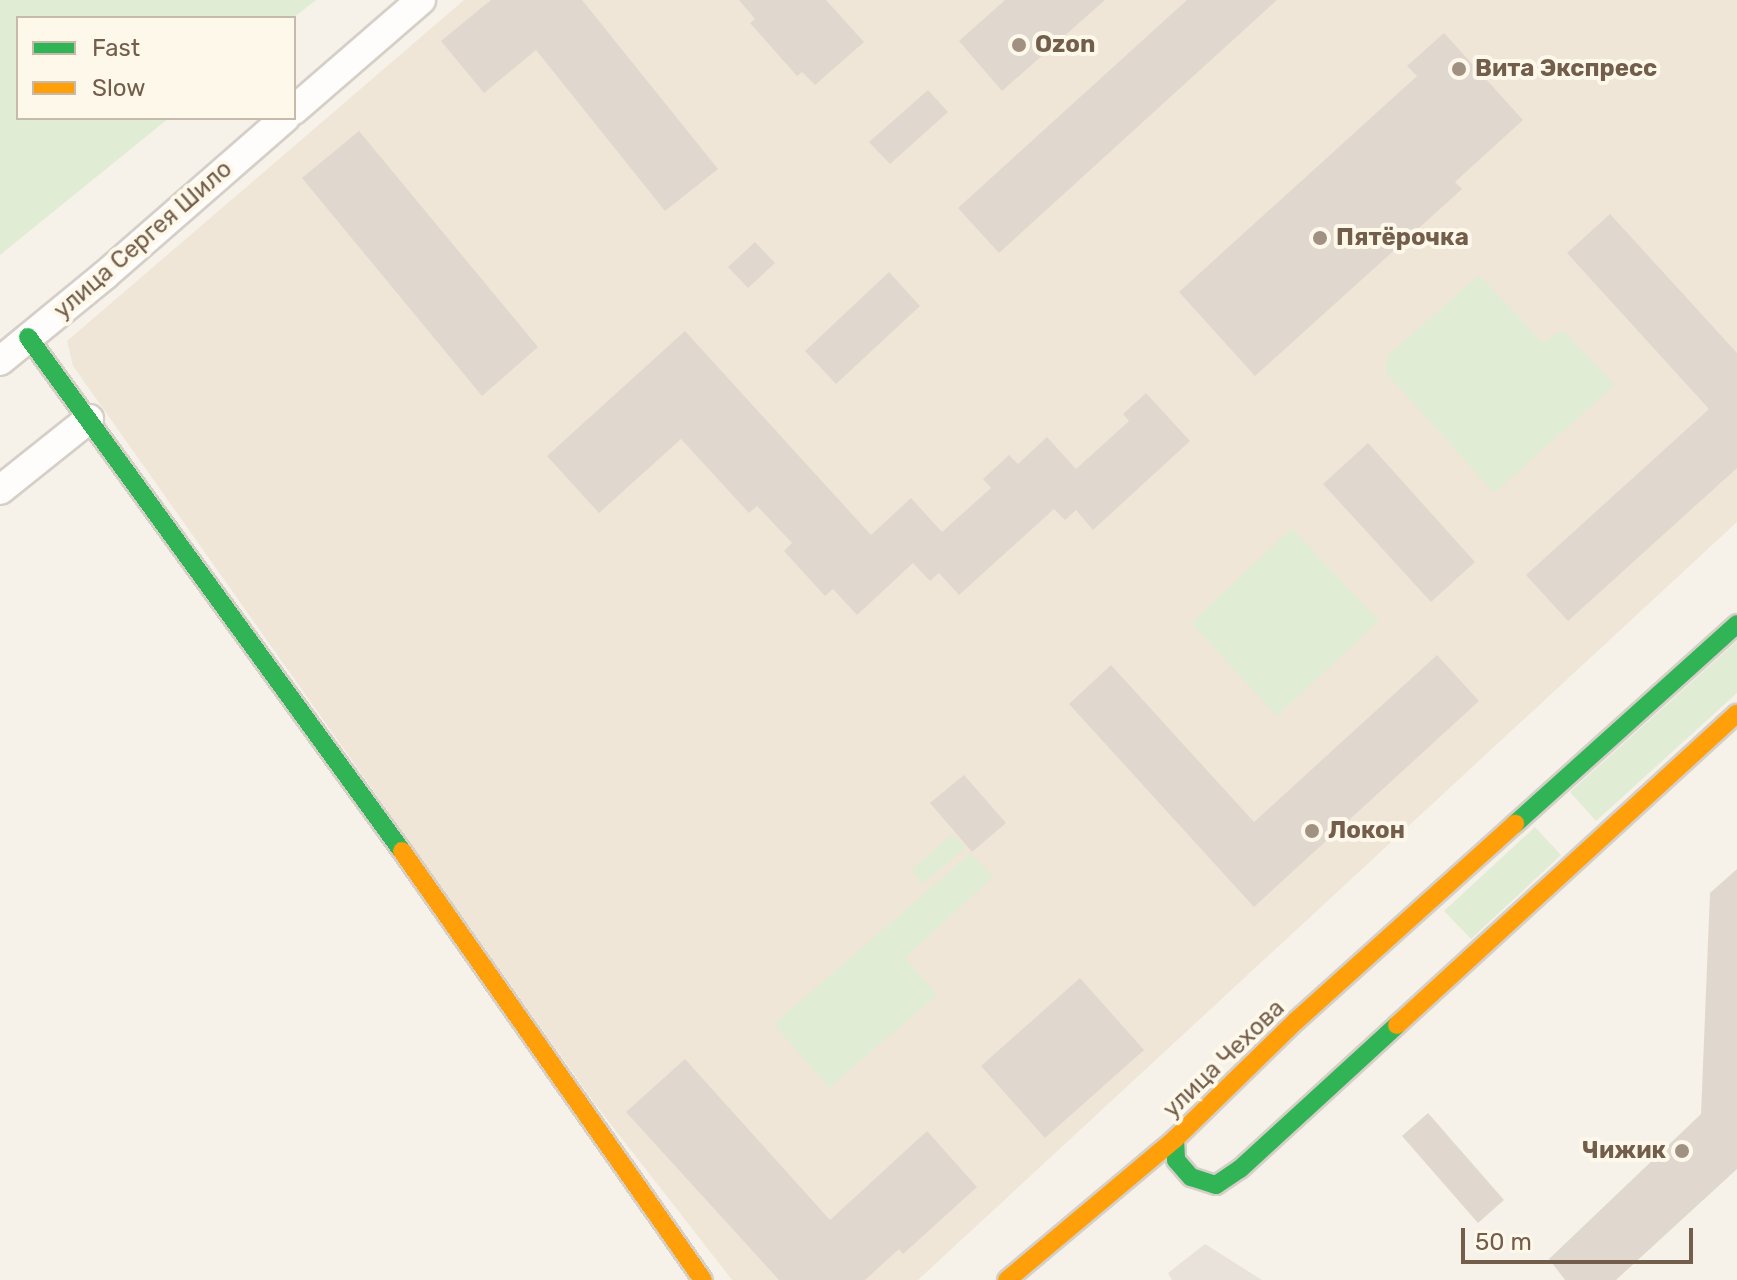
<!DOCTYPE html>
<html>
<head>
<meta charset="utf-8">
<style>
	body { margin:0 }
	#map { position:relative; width:1737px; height:1280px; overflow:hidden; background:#f6f2e9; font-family:Rubik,sans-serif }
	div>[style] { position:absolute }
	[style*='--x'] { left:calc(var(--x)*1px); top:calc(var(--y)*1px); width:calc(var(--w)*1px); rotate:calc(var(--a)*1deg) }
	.residential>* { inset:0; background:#efe6d7 }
	.industrial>* { inset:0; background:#e8e2da }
	.green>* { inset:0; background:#e0ecd4 }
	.building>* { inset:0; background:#e0d8cf }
	.roads { filter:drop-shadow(2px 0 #d5cfc8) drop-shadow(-2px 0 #d5cfc8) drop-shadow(0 2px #d5cfc8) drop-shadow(0 -2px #d5cfc8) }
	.street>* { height:28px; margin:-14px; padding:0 14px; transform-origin:14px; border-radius:14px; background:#fefdfc }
	.fast>* { height:18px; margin:-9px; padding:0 9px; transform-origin:9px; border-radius:9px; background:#30b455 }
	.slow>* { height:18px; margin:-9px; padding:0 9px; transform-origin:9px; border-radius:9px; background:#ff9f0a }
	.dots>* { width:22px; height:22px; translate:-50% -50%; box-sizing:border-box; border:4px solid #fef8ea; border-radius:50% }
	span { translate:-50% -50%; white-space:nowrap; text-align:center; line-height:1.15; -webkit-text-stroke:8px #fef8ea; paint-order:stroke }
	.poi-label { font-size:24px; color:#735d4b; font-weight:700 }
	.left { translate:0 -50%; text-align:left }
	.right { translate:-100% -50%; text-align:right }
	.street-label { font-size:24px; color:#735d4b }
	.legend { position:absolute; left:16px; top:16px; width:280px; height:104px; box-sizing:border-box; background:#fef8ea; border:2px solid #c6baaa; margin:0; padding:10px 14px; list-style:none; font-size:24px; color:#735d4b }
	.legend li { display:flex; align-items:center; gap:16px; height:40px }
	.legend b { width:40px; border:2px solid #c6baaa }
	.scale { position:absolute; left:1461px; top:1228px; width:232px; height:36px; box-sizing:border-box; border:4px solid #735d4b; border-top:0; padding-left:10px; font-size:24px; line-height:28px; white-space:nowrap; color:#735d4b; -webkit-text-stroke:6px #fef8ea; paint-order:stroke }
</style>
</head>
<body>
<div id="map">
	<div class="residential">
		<i style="clip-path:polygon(464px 0,1737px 0,1737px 522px,918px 1280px,732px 1280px,595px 1104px,73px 366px,67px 341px)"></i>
	</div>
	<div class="industrial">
		<i style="clip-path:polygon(1205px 1244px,1262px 1280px,1172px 1280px,1168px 1273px)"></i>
	</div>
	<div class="green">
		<i style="clip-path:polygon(0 0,316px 0,293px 18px,18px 18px,18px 118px,169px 118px,0 255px)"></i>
		<i style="clip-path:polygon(1479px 275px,1544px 343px,1556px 333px,1565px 332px,1615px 385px,1494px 493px,1386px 373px,1387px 356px)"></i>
		<i style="clip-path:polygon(1292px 528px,1379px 621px,1277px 716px,1191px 623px)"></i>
		<i style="clip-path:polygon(1737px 641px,1737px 693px,1596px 821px,1570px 792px)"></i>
		<i style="clip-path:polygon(1535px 827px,1561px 855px,1471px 939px,1444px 911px)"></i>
		<i style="clip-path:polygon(953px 834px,965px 848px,923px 884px,911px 870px)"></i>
		<i style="clip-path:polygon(971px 853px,993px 877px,905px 958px,937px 995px,829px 1088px,774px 1024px)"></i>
	</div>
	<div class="building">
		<i style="clip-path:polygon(491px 0,582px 0,718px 169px,665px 211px,536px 50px,484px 93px,441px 41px)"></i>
		<i style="clip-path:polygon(739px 0,826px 0,864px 42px,815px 85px,802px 72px,797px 76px,750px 23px,755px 19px)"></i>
		<i style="clip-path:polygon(1005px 0,1105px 0,1002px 91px,959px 41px)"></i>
		<i style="clip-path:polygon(1187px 0,1277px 0,999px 253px,958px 208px)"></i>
		<i style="clip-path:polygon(1444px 33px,1523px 120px,1455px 182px,1462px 189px,1255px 376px,1179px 292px,1417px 76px,1407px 66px)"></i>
		<i style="clip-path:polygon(928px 90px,948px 112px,890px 164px,869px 142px)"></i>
		<i style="clip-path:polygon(359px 131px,538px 347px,482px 396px,302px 178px)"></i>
		<i style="clip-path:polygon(1610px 214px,1737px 353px,1737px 468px,1568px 621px,1526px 575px,1709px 409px,1567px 253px)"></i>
		<i style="clip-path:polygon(755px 242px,775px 263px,748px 288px,728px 267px)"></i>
		<i style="clip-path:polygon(889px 272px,920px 306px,836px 384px,805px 351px)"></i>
		<i style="clip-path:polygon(685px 331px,871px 535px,911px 498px,942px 532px,991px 488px,983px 479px,1009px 455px,1018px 464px,1047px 437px,1076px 469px,1129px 421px,1123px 414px,1146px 393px,1190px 441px,1093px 530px,1076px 510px,1065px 520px,1054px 509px,959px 595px,939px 573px,930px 581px,913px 563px,857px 615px,833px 589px,825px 596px,784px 551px,792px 543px,757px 506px,749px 513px,681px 439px,599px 513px,547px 456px)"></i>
		<i style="clip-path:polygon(1368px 443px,1475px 562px,1431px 602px,1323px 484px)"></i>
		<i style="clip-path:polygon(1437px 655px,1479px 701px,1254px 907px,1069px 704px,1111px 665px,1254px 822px)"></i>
		<i style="clip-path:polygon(964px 775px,1006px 823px,972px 852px,930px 803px)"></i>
		<i style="clip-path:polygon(1737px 869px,1737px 1169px,1616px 1280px,1565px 1280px,1549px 1259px,1701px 1114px,1710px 893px)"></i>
		<i style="clip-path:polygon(1080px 978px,1144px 1050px,1045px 1138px,981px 1066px)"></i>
		<i style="clip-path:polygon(685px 1059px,830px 1220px,927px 1131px,977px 1187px,903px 1254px,899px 1249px,865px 1280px,779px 1280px,626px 1112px)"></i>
		<i style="clip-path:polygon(1428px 1113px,1504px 1200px,1478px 1223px,1402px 1136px)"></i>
	</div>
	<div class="roads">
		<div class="street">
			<i style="--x:294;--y:110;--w:168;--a:-40.9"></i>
			<i style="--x:0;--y:361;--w:136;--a:-39.3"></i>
			<i style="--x:105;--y:275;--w:239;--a:-41.1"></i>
			<i style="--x:0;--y:490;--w:114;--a:-38.6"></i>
		</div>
		<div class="fast">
			<i style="--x:28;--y:337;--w:636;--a:53.96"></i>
			<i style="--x:1515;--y:824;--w:299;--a:-42"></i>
			<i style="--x:1175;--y:1139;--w:21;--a:87"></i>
			<i style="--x:1176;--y:1160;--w:23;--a:49"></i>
			<i style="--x:1191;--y:1177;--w:26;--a:18"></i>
			<i style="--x:1216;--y:1185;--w:29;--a:-34"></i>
			<i style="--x:1240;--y:1169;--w:213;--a:-42.5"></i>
		</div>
		<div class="slow">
			<i style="--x:402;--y:851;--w:524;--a:54.95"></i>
			<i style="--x:1397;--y:1025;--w:461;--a:-42.5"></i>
			<i style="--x:1007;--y:1280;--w:219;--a:-40"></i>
			<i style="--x:1175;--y:1139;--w:169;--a:-44.3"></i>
			<i style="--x:1296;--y:1021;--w:295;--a:-42"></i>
		</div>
	</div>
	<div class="dots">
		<i style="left:1019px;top:45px;background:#a19182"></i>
		<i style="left:1459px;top:69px;background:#a19182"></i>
		<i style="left:1320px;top:238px;background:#a19182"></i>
		<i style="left:1312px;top:831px;background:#a19182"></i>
		<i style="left:1682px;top:1151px;background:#a19182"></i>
	</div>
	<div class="poi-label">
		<span class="left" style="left:1035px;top:45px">Ozon</span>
		<span class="left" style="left:1475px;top:69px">Вита Экспресс</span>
		<span class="left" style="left:1336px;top:238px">Пятёрочка</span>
		<span class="left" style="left:1328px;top:831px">Локон</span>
		<span class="right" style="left:1666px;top:1151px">Чижик</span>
	</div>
	<div class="street-label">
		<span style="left:143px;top:240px;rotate:-41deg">улица Сергея Шило</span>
		<span style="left:1224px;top:1059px;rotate:-44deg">улица Чехова</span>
	</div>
	<ul class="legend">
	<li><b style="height:10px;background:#30b455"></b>Fast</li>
	<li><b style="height:10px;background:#ff9f0a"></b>Slow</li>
	</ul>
	<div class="scale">50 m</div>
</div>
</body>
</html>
